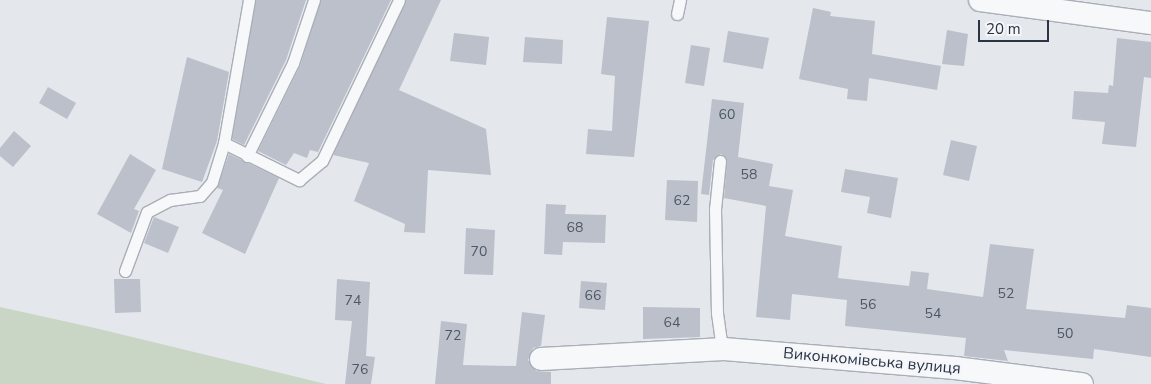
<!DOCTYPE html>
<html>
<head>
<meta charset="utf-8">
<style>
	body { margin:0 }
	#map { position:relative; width:1151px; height:384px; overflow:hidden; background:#e4e7ec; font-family:"Nunito Sans",sans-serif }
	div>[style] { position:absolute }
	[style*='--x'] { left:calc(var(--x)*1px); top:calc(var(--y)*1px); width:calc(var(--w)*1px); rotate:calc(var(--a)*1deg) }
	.green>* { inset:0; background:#c9d6c5 }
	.building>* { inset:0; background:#bbc0ca }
	.roads { filter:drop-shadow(1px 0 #a9aeb7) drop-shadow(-1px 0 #a9aeb7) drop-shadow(0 1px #a9aeb7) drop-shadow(0 -1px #a9aeb7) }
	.lane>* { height:11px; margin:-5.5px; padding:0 5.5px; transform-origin:5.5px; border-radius:5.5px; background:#f7f8fa }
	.street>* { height:22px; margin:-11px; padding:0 11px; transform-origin:11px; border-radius:11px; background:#f7f8fa }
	span { translate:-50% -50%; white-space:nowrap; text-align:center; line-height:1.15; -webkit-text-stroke:4px #f4f6f9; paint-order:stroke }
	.number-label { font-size:14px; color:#4f5766 }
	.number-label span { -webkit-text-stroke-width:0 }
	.street-label { font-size:16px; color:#2b3445 }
	.scale { position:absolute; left:978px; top:20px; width:71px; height:22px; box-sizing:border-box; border:2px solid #2b3445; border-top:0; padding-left:6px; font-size:15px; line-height:18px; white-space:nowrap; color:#2b3445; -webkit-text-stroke:4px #f4f6f9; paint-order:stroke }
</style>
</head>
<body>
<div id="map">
	<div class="green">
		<i style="clip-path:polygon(0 307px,95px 328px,326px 384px,0 384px)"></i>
	</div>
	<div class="building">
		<i style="clip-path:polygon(256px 0,306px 0,286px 60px,244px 145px,232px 139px)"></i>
		<i style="clip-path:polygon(321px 0,391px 0,318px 152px,310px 150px,307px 158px,294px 153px,286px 165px,258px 151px,300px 66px)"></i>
		<i style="clip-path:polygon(406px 0,441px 0,399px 90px,486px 129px,491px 175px,428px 170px,425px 233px,404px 232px,405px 224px,354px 201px,369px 163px,333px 155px)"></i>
		<i style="clip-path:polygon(813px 8px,831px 12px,830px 16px,875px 21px,872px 54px,941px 66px,937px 90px,869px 78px,867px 101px,847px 99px,848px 89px,799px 79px)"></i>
		<i style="clip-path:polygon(607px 17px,649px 21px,634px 157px,586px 154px,588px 129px,612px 131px,615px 76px,601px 74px)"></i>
		<i style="clip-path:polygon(947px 30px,968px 34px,964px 66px,942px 64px)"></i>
		<i style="clip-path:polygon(728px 31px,769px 38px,763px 69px,723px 62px)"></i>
		<i style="clip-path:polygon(454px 33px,489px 37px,486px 65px,450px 61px)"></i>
		<i style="clip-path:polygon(525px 37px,563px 40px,562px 64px,523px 62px)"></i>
		<i style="clip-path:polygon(1117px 38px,1151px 42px,1151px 78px,1144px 77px,1136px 147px,1102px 144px,1105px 122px,1072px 119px,1074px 91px,1108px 93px,1109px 85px,1113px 86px)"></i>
		<i style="clip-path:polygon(691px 45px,710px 48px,704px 86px,685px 83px)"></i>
		<i style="clip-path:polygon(187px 57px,229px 72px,217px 141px,202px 182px,162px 169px)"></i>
		<i style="clip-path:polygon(48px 87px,76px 103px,67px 119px,39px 103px)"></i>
		<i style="clip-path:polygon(712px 99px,744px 103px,738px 157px,773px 164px,769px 186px,793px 190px,785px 236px,842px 246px,838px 278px,909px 286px,911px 271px,929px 273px,927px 289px,983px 297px,990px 244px,1034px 249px,1026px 309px,1125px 318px,1127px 305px,1151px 308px,1151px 357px,1094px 349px,1093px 359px,1004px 350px,1008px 361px,964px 356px,966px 338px,845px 326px,847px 300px,792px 294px,790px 320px,756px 317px,766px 206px,724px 198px,727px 161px,721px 154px,713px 160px,709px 195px,701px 194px)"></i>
		<i style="clip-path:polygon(14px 131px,31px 146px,13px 167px,0 156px,0 148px)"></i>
		<i style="clip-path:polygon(951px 140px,977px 146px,969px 181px,943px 175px)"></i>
		<i style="clip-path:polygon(130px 154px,156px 170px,134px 209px,139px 211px,131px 233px,97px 214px)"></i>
		<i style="clip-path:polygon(229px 154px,279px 178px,245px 254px,202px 233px,223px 190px,217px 188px)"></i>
		<i style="clip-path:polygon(845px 169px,898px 178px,891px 218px,867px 213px,870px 197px,841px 192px)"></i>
		<i style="clip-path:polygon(667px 180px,698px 181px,697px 222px,665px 220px)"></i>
		<i style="clip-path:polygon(546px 204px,566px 205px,565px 214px,606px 215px,605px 243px,563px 242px,562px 255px,544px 254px)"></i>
		<i style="clip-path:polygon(154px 217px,179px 227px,168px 253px,144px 243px)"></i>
		<i style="clip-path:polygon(466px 228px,495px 230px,493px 275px,464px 274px)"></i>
		<i style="clip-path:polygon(114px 279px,140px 279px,141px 312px,115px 313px)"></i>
		<i style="clip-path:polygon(337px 279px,370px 282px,366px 356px,375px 357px,371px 384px,345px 384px,352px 321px,335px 320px)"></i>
		<i style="clip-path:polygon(581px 281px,607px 283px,605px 310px,579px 308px)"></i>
		<i style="clip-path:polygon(643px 307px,700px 308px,700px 337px,643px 339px)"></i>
		<i style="clip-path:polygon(522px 312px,545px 315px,541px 346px,533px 348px,528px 360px,536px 371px,551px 372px,551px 384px,435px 384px,441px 321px,467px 324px,463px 365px,516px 366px)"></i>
	</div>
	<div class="roads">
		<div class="lane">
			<i style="--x:249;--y:0;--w:145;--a:99.9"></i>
			<i style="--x:224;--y:143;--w:84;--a:26.3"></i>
			<i style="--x:299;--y:180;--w:30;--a:-40"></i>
			<i style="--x:322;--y:161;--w:178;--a:-64.4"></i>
			<i style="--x:677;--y:14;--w:14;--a:-78"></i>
			<i style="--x:247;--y:156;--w:104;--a:-63.7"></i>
			<i style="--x:293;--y:63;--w:66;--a:-71.6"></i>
			<i style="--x:720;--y:161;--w:48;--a:95.9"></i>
			<i style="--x:715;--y:209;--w:104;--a:88.9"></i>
			<i style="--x:717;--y:313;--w:36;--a:82"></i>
			<i style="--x:125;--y:271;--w:63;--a:-69.6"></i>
			<i style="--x:147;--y:212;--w:26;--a:-28"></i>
			<i style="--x:170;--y:200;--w:30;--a:-8"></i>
			<i style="--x:200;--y:196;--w:18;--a:-49"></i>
			<i style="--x:212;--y:182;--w:41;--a:-72.9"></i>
		</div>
		<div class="street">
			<i style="--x:980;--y:0;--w:173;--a:7.7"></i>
			<i style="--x:541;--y:359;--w:183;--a:-3.1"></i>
			<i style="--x:724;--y:349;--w:232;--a:4.7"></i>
			<i style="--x:955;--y:368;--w:128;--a:7.2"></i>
		</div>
	</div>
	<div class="number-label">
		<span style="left:727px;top:115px">60</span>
		<span style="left:749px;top:175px">58</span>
		<span style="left:682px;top:201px">62</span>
		<span style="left:575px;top:228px">68</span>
		<span style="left:479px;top:252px">70</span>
		<span style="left:1006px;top:294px">52</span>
		<span style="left:593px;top:296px">66</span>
		<span style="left:353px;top:301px">74</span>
		<span style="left:868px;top:305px">56</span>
		<span style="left:933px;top:314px">54</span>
		<span style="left:672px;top:323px">64</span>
		<span style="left:1065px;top:334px">50</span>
		<span style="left:453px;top:336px">72</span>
		<span style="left:360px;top:370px">76</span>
	</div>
	<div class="street-label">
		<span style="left:872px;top:361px;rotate:5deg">Виконкомівська вулиця</span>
	</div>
	<div class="scale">20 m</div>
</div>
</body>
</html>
